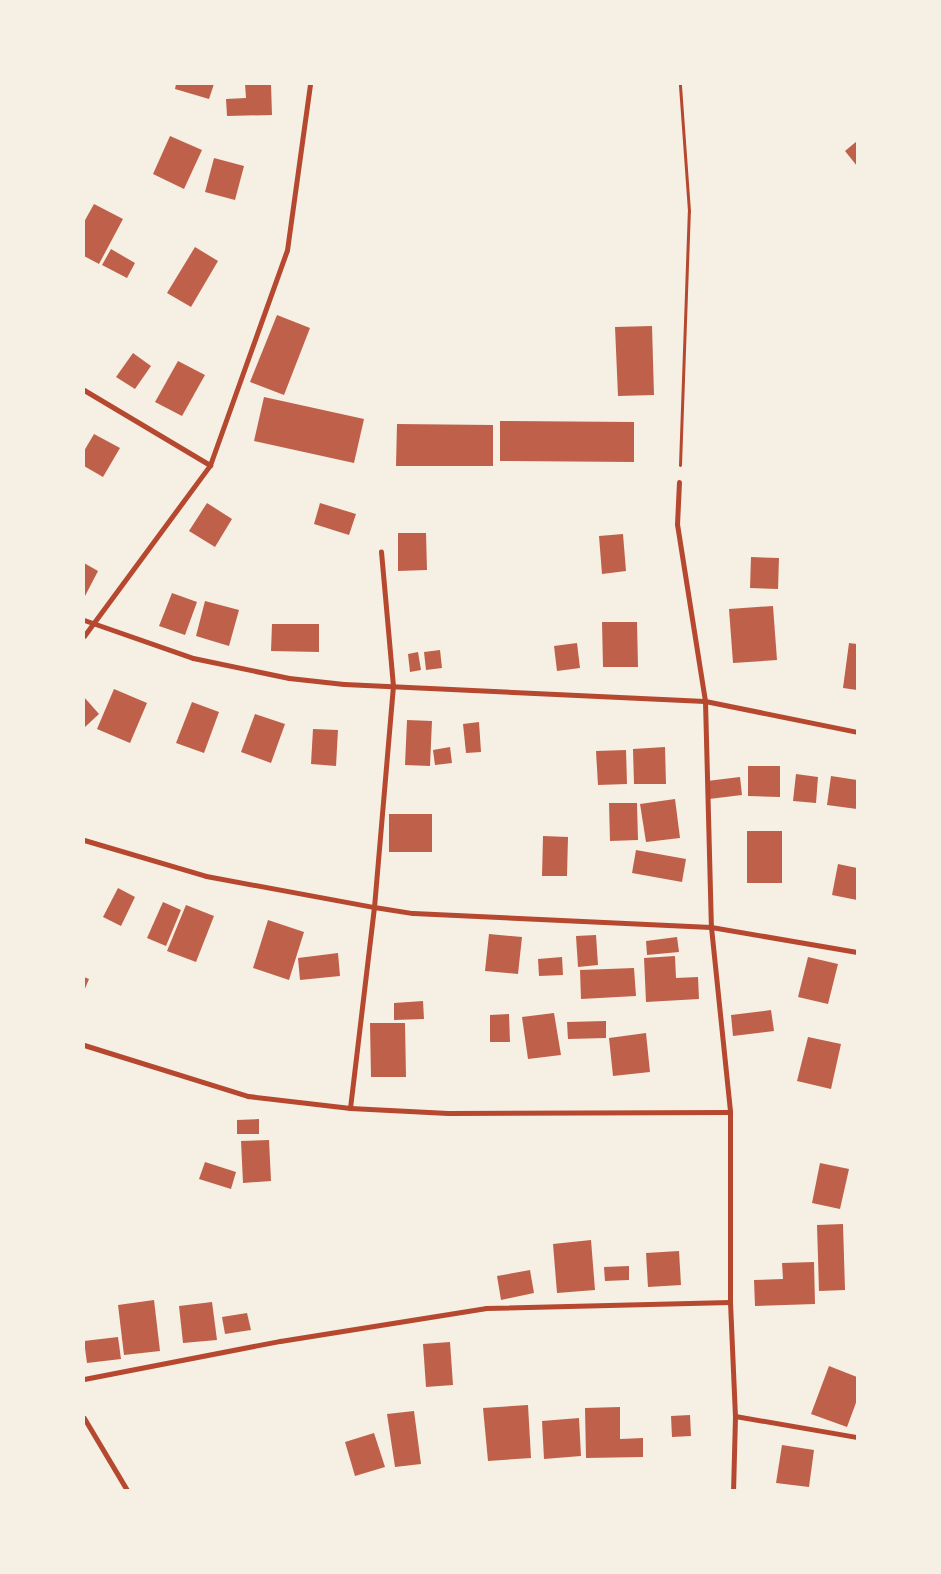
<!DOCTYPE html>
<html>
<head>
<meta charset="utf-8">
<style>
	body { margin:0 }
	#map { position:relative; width:941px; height:1574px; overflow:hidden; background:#f6efe4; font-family:"Sofia Sans Condensed",sans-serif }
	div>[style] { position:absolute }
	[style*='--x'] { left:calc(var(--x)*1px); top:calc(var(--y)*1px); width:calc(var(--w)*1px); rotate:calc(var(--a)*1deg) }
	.building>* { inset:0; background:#bf614a }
	.path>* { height:3px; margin:-1.5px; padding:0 1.5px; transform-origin:1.5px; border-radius:1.5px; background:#b5482f }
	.minor>* { height:5px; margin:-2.5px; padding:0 2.5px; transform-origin:2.5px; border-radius:2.5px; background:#b5482f }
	span { translate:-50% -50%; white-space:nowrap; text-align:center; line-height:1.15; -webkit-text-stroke:4px #f6efe4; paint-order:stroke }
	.frame { position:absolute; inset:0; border:85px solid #f6efe4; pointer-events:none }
</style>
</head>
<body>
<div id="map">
	<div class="building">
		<i style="clip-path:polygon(176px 84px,214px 84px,209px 99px,175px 89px)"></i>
		<i style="clip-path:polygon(245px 84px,271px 84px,272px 115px,227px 116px,226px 99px,246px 98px)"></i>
		<i style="clip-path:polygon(170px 136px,202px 150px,184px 189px,153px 174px)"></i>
		<i style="clip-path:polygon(857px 141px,857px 166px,845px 151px)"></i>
		<i style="clip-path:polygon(214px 158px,244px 166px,235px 200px,205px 192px)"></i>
		<i style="clip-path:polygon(94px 204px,123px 219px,99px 264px,84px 256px,84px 222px)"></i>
		<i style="clip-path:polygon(195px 247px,218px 261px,191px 307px,167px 293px)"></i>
		<i style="clip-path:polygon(111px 249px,135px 263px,127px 278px,102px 265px)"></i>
		<i style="clip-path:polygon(277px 315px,310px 328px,284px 395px,250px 382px)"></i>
		<i style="clip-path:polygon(652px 326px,654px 395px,618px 396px,615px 327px)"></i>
		<i style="clip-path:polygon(133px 353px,151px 366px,135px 389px,116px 377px)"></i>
		<i style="clip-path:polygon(178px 361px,205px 375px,182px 416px,155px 402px)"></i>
		<i style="clip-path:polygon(264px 397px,364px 419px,354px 463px,254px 441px)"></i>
		<i style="clip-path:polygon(500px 421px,634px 422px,634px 462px,500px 461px)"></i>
		<i style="clip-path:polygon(397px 424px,493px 425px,493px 466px,396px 466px)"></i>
		<i style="clip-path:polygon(94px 434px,120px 448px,103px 477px,84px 466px,84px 451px)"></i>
		<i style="clip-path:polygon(207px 503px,232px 519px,215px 547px,189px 531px)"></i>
		<i style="clip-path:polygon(320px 503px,356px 514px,349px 535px,314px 524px)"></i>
		<i style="clip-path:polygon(398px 533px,426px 533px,427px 570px,398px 571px)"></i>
		<i style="clip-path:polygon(623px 534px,626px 571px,602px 574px,599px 536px)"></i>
		<i style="clip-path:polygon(751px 557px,779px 558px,778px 589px,750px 588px)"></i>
		<i style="clip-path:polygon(84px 563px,98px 571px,84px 598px)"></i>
		<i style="clip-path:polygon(172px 593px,197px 602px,185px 635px,159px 626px)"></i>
		<i style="clip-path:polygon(205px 601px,239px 610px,229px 646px,196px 636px)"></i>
		<i style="clip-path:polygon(773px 606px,777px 660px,733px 663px,729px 609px)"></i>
		<i style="clip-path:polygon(602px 622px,637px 622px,638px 667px,603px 667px)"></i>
		<i style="clip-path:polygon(272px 624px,319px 624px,319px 652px,271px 651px)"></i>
		<i style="clip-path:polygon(577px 643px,580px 668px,557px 671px,554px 646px)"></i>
		<i style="clip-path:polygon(849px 643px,857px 644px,857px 690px,843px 688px)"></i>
		<i style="clip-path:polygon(440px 650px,442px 668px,426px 670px,424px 652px)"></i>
		<i style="clip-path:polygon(418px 652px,421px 670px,410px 672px,408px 654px)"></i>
		<i style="clip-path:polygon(114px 689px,147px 703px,130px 743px,97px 729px)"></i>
		<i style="clip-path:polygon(84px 697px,99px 714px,85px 727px,84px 725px)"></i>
		<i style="clip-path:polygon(192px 702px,219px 712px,204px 753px,176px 743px)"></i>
		<i style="clip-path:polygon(255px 714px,285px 724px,271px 763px,241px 752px)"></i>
		<i style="clip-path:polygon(407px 720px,432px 721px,430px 766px,405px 765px)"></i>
		<i style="clip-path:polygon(479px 722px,481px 752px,466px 753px,463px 724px)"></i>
		<i style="clip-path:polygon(313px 729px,338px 730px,336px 766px,311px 764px)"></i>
		<i style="clip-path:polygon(450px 747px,452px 763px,435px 765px,433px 750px)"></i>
		<i style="clip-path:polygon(665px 747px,666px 784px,634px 784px,633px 749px)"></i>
		<i style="clip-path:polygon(626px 750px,627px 784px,598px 785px,596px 751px)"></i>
		<i style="clip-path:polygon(748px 766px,780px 766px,780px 797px,748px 796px)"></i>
		<i style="clip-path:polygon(796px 774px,818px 777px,816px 803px,793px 801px)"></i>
		<i style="clip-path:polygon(831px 776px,857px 780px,857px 809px,827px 805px)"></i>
		<i style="clip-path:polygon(740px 777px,742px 795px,709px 799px,707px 781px)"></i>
		<i style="clip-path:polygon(675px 799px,680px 838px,646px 842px,640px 804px)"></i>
		<i style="clip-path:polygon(609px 803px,637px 803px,638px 840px,610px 841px)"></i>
		<i style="clip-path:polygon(389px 814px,432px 814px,432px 852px,389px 852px)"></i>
		<i style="clip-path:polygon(747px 831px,782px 831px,782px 883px,747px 883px)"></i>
		<i style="clip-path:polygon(543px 836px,568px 837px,567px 876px,542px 876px)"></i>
		<i style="clip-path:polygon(636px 850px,686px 859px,682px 882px,632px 873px)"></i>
		<i style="clip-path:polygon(838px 864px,857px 868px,857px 900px,832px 895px)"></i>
		<i style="clip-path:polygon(118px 888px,135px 897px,121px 926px,103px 917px)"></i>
		<i style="clip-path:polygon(163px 902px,181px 910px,166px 946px,147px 938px)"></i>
		<i style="clip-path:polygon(186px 905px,214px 916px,196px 962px,167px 951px)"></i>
		<i style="clip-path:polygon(268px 920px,304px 932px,289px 980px,253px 968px)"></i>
		<i style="clip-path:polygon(489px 934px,522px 937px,518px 974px,485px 971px)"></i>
		<i style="clip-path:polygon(596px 935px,598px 965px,578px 967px,576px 936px)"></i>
		<i style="clip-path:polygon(677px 937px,679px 952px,647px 955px,646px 941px)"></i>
		<i style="clip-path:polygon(338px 953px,340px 976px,300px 980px,298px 958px)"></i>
		<i style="clip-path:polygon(675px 956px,676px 978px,698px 977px,699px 999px,646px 1002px,644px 958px)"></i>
		<i style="clip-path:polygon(562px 957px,563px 975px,539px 976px,538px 959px)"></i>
		<i style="clip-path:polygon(808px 957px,838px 964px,828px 1004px,798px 997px)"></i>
		<i style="clip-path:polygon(634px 968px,636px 996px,581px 999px,580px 970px)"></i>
		<i style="clip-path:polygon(84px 977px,89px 979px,84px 991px)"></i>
		<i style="clip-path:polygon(423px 1001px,424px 1019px,394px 1020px,394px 1003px)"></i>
		<i style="clip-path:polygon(771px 1010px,774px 1031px,733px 1036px,731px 1015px)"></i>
		<i style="clip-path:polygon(554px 1013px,561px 1055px,528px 1059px,522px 1017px)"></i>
		<i style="clip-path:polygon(509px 1014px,510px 1042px,490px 1042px,490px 1015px)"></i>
		<i style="clip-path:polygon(606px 1021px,606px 1038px,568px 1039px,567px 1022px)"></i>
		<i style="clip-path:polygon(370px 1023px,405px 1023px,406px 1077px,371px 1077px)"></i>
		<i style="clip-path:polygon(646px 1033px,650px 1072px,613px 1076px,609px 1038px)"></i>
		<i style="clip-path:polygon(808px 1037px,841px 1044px,831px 1089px,797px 1081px)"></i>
		<i style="clip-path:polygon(259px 1119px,259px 1134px,237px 1134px,237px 1120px)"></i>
		<i style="clip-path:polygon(269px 1140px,271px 1181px,243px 1183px,241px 1141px)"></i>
		<i style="clip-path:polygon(205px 1162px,236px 1172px,231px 1189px,199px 1179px)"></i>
		<i style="clip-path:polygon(820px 1163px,849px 1169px,840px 1209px,812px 1203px)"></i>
		<i style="clip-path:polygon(843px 1224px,845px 1290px,819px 1291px,817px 1225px)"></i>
		<i style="clip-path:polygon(591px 1240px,595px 1290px,557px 1293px,553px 1244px)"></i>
		<i style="clip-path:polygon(679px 1251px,681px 1285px,648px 1287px,646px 1253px)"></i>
		<i style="clip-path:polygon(814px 1262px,815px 1304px,755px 1306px,754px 1280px,783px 1279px,782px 1263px)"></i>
		<i style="clip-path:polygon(629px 1266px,629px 1280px,605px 1281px,604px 1267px)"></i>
		<i style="clip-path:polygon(530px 1270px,534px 1293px,501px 1300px,497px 1276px)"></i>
		<i style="clip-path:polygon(154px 1300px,160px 1351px,124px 1355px,118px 1305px)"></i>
		<i style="clip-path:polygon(212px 1302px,217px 1340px,183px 1343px,179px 1306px)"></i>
		<i style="clip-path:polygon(247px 1313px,251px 1330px,225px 1334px,222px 1317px)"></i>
		<i style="clip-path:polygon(118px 1337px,121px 1359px,87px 1363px,84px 1341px)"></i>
		<i style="clip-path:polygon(450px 1342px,453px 1385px,426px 1387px,423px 1344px)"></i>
		<i style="clip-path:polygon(829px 1366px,857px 1377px,857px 1400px,847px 1427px,811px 1414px)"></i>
		<i style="clip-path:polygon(528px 1405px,531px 1458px,488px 1461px,483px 1408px)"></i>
		<i style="clip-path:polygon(620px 1407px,620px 1439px,643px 1438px,643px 1457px,586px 1458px,585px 1408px)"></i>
		<i style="clip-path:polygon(414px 1411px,421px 1464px,395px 1467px,387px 1414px)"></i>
		<i style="clip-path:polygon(690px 1415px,691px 1436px,672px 1437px,671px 1416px)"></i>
		<i style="clip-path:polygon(579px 1418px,581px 1456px,544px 1459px,542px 1421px)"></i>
		<i style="clip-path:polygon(374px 1433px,385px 1467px,355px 1476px,345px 1442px)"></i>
		<i style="clip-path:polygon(782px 1445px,814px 1450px,809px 1487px,776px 1483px)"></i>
	</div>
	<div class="path">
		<i style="--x:680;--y:465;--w:254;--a:-88"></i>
		<i style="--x:689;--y:211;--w:127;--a:-94.1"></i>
	</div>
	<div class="minor">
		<i style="--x:84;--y:390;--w:147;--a:30.8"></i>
		<i style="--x:679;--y:482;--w:42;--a:92.7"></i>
		<i style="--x:677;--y:524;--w:179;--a:81"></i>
		<i style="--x:705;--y:701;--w:226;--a:88.5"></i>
		<i style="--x:711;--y:927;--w:186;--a:84.1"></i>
		<i style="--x:730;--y:1112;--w:190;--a:90"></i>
		<i style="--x:730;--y:1302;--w:114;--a:87.5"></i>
		<i style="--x:735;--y:1416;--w:74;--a:91.5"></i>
		<i style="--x:84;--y:620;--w:115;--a:19.2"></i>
		<i style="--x:193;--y:658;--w:98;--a:11.8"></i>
		<i style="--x:289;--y:678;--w:55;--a:6.2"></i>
		<i style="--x:344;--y:684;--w:361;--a:2.7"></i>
		<i style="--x:705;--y:701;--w:155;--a:11.5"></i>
		<i style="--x:84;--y:636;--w:212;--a:-53.6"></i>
		<i style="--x:210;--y:465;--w:228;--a:-70.3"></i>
		<i style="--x:287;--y:250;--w:168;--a:-82.1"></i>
		<i style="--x:84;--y:840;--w:127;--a:16.4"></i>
		<i style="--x:206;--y:876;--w:171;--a:10.5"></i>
		<i style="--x:374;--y:907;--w:39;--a:9"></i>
		<i style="--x:413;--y:913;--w:298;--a:2.7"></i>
		<i style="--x:711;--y:927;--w:148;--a:9.7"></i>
		<i style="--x:84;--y:1045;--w:172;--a:17.3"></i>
		<i style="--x:248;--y:1096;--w:103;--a:6.7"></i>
		<i style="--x:350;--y:1108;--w:98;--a:2.9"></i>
		<i style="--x:448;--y:1113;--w:282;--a:-0.2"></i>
		<i style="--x:350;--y:1108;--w:202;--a:-83.2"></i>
		<i style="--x:374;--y:907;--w:222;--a:-85.1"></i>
		<i style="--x:393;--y:686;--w:135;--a:-95.1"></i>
		<i style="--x:84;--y:1379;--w:200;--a:-11"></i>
		<i style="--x:280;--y:1341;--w:209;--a:-9.1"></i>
		<i style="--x:486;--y:1308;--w:244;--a:-1.4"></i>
		<i style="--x:735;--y:1416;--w:124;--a:9.8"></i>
		<i style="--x:84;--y:1418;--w:84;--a:59.2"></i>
	</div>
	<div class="frame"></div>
</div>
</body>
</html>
